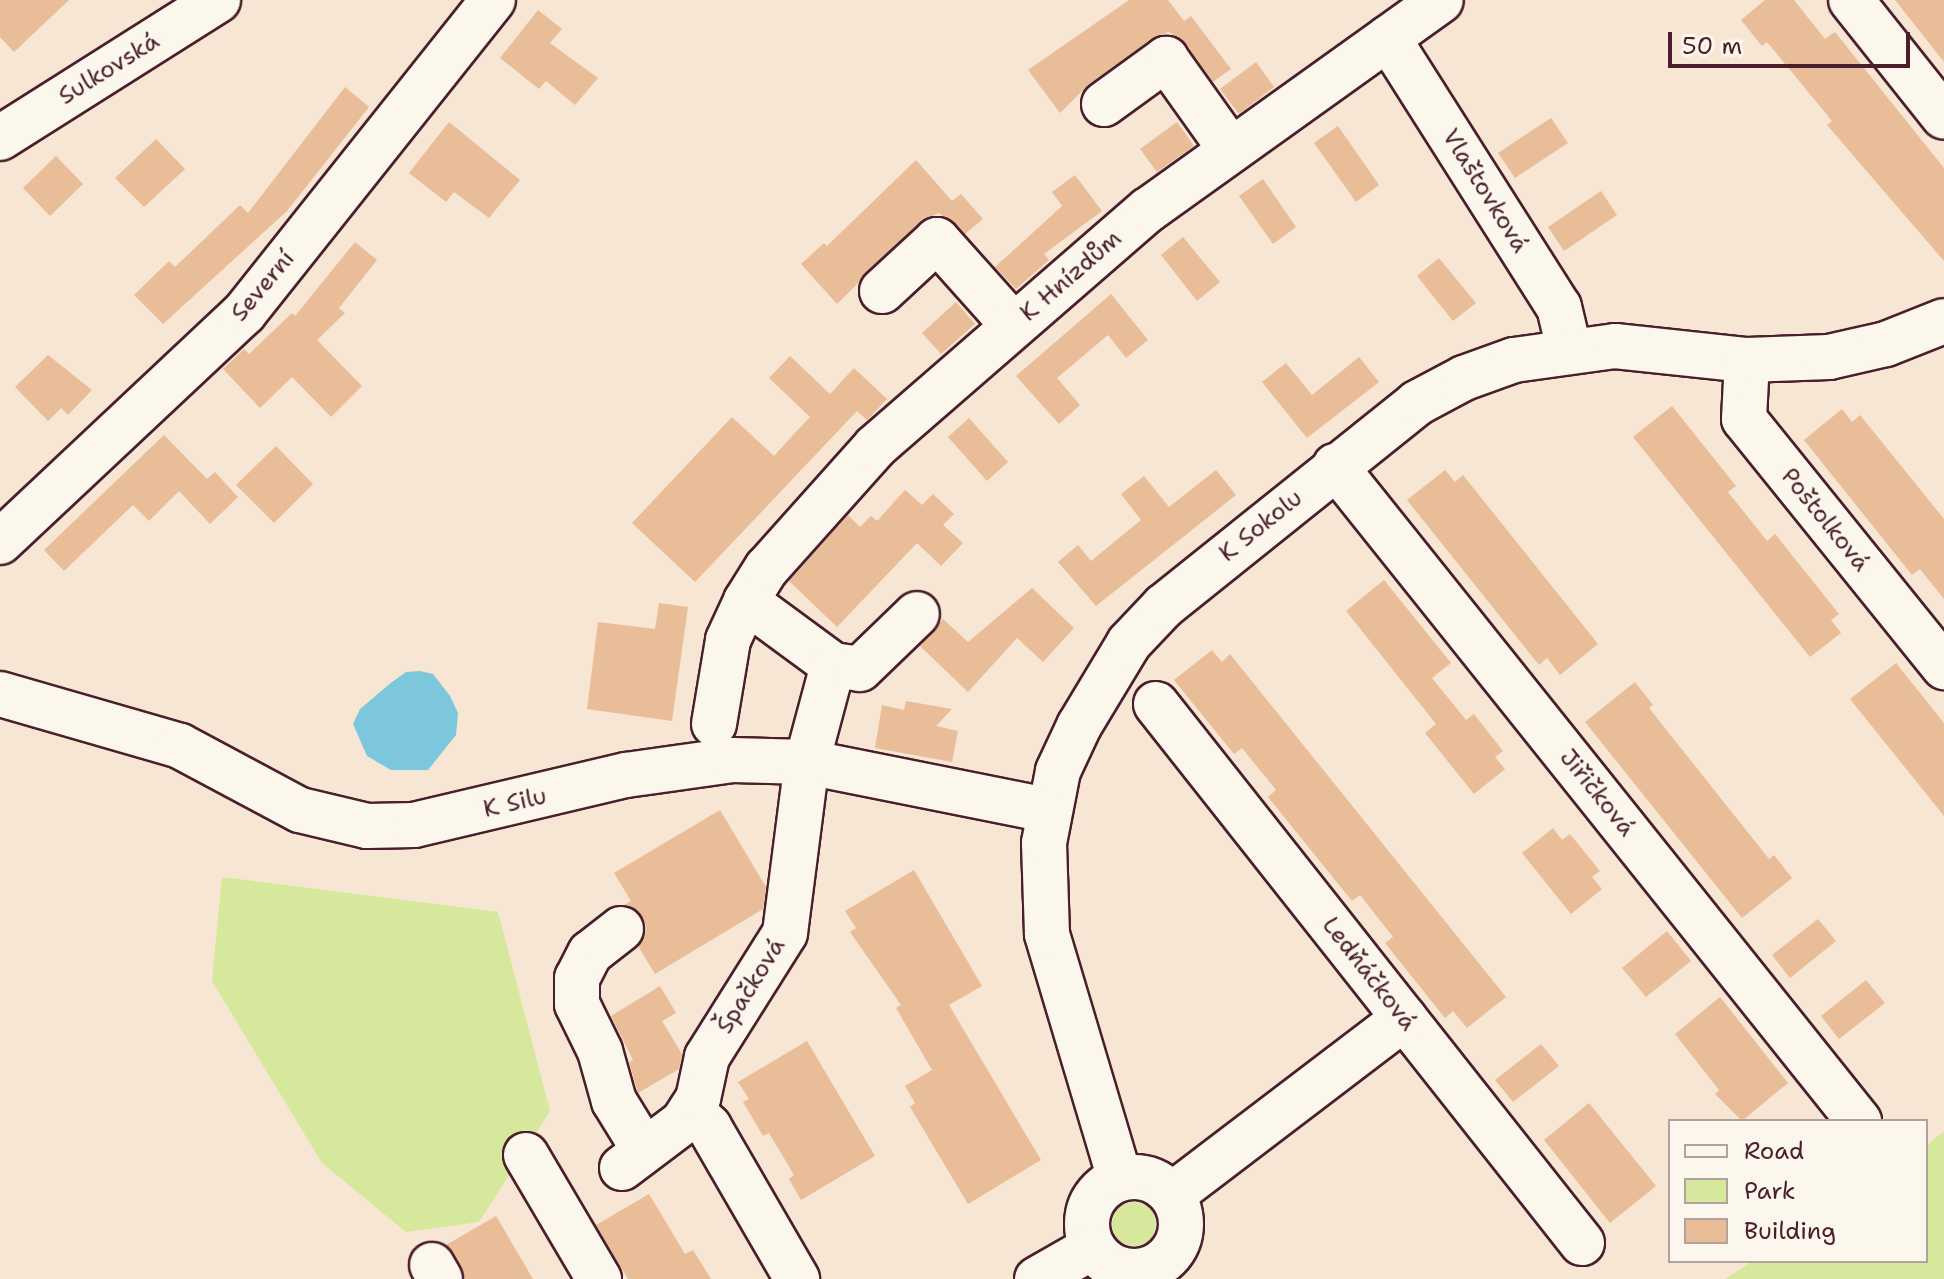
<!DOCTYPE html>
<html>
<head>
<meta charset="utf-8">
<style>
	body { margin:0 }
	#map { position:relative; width:1944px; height:1279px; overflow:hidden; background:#f6e6d3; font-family:"Shantell Sans",sans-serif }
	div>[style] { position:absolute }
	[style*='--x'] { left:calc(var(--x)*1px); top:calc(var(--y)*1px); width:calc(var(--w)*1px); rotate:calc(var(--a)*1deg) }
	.green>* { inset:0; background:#d6e89c }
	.round { border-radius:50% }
	.water>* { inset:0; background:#7dc7dd }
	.building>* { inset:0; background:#e9bd98 }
	.roads { filter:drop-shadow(2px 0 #4a1f2b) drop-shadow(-2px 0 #4a1f2b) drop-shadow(0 2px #4a1f2b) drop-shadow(0 -2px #4a1f2b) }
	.minor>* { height:44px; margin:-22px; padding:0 22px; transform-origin:22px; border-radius:22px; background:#fbf7ec }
	.minor>.ring { margin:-22px; padding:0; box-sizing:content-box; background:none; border:44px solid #fbf7ec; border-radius:50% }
	span { translate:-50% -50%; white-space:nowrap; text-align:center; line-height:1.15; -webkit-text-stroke:8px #fbf7ec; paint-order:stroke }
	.street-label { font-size:24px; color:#4a1f2b }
	.legend { position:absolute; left:1668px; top:1119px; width:260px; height:144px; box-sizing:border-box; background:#fbf7ec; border:2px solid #b4a19f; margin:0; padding:10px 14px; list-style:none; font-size:24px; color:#4a1f2b }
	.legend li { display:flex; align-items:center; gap:16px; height:40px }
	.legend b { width:40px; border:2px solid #b4a19f }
	.scale { position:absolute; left:1668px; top:32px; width:242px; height:36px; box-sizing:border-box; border:4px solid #4a1f2b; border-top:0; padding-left:10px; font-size:24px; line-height:28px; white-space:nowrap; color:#4a1f2b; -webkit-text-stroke:6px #fbf7ec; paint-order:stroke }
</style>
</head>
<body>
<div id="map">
	<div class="green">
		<i style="clip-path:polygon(222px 877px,498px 912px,550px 1111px,479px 1222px,406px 1232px,322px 1163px,212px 981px)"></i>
		<i style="clip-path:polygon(1944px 1131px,1944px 1279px,1725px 1279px,1753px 1261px,1926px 1261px,1926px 1146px)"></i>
		<i class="round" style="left:1112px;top:1202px;width:44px;height:44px"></i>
	</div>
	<div class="water">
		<i style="clip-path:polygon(420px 671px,433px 674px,450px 696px,458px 713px,456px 735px,428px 770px,391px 770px,367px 756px,353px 724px,360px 709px,392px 682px,406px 672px)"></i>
	</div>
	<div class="building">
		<i style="clip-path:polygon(0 0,69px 0,14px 52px,0 37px)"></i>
		<i style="clip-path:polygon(1129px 0,1168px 0,1184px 21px,1191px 16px,1231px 69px,1213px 82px,1186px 44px,1169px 32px,1151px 39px,1089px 84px,1060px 113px,1028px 70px)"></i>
		<i style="clip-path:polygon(1765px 0,1794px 0,1825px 39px,1835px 32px,1944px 168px,1944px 261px,1827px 125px,1832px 121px,1767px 42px,1762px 46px,1741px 20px)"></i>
		<i style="clip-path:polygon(1895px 0,1944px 0,1944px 62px)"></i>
		<i style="clip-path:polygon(538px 10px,562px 29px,550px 43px,598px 78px,575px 105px,546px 81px,539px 89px,500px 58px)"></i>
		<i style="clip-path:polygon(1256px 62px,1274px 87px,1239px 114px,1220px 89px)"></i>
		<i style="clip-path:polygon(345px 87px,369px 107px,287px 211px,163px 324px,134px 295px,169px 261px,175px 267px,240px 205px,248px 213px)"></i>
		<i style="clip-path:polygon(1551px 118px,1568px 143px,1515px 178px,1498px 153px)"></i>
		<i style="clip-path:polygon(449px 122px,520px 180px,489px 218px,454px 192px,446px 202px,409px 173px)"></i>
		<i style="clip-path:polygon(1177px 122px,1194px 146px,1157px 172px,1140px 149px)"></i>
		<i style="clip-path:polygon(1338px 126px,1379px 185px,1356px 202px,1314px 143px)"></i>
		<i style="clip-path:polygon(156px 139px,185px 169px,144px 207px,115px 178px)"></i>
		<i style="clip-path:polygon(56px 156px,83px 184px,50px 216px,23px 188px)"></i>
		<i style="clip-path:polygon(916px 160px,952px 201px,961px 194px,983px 219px,965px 234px,939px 213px,921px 221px,837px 304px,801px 264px,824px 243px,827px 246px)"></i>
		<i style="clip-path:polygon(1075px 175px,1102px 211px,1044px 254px,1049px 260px,1016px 289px,995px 267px,1062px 206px,1052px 192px)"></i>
		<i style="clip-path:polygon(1263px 179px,1296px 227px,1273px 244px,1239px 196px)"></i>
		<i style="clip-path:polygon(1601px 191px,1617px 215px,1564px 251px,1548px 227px)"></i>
		<i style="clip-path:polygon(1183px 237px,1220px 282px,1197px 301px,1161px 255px)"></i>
		<i style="clip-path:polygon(355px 242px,377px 260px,339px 308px,345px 313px,317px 340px,362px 386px,331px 417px,292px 377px,260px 408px,223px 369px,244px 349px,249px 354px,292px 313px,295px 316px)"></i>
		<i style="clip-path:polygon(1439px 258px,1476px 303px,1453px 321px,1417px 276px)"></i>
		<i style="clip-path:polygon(1111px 294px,1148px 340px,1126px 358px,1108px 335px,1057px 378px,1080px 405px,1059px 424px,1016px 376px)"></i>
		<i style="clip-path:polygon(956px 302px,975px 324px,941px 354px,922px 333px)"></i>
		<i style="clip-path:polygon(48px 355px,92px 390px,68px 415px,61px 408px,48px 421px,15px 387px)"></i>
		<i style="clip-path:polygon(790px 356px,830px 394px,854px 368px,887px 399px,867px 420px,857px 411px,695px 582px,632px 523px,732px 417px,774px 456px,792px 436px,810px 417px,769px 378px)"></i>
		<i style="clip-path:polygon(1359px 357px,1379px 382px,1307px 438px,1262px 382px,1286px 363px,1312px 395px)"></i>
		<i style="clip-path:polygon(1672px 406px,1736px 486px,1728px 492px,1767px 541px,1775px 534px,1839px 614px,1831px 620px,1841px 633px,1810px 657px,1633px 437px)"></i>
		<i style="clip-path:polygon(1842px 409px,1852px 422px,1860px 415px,1944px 519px,1944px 599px,1920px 569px,1912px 575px,1804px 440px)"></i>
		<i style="clip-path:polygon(969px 418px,1008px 462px,987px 481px,948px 437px)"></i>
		<i style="clip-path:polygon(164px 435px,207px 479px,215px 472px,238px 497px,210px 524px,179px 491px,149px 521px,133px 505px,64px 571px,44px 550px)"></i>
		<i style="clip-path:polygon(276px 446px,313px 484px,274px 523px,236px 485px)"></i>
		<i style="clip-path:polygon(1216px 470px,1236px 495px,1096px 606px,1058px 562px,1078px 545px,1091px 561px,1141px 520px,1121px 494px,1144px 476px,1169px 507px)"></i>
		<i style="clip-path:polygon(1445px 470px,1455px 482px,1463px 475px,1598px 644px,1560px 675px,1547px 658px,1539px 665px,1407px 500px)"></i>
		<i style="clip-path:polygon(905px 490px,922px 505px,933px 494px,954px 514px,943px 525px,963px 543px,941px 566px,917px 543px,837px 627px,789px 581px,848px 515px,860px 527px,871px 516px,877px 521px)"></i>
		<i style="clip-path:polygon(1384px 580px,1451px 663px,1432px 678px,1466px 720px,1474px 714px,1503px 751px,1495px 757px,1505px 769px,1474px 794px,1425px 733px,1436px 724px,1346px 611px)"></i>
		<i style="clip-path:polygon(1032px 588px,1074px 628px,1043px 662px,1017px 638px,968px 692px,920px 646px,943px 619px,968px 642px)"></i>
		<i style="clip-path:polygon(659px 603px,688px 607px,672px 721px,587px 709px,598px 622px,655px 629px)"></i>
		<i style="clip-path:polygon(1212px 650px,1222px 662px,1230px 654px,1506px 997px,1467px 1028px,1453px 1011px,1445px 1018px,1385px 943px,1393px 937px,1360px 895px,1352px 901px,1268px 797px,1276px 790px,1242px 748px,1234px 754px,1174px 680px)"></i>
		<i style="clip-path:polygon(1896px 663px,1944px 723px,1944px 816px,1850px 699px)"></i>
		<i style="clip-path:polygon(1635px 682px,1653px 705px,1649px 708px,1769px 859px,1774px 855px,1792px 878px,1742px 918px,1585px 722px)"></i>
		<i style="clip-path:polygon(906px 701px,952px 709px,936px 726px,958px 731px,952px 762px,875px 748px,882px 705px,904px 710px)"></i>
		<i style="clip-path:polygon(720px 810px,766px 887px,763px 909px,655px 974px,638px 946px,646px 925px,640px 913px,625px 905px,631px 901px,614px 873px)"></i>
		<i style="clip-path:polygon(1553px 828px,1562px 840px,1570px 834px,1600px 871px,1592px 877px,1602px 889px,1571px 914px,1522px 853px)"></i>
		<i style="clip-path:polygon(914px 870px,982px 986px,949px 1005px,1041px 1160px,968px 1204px,910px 1107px,915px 1103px,905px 1086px,932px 1070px,896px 1008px,901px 1005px,850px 932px,856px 928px,845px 911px)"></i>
		<i style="clip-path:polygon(1818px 919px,1836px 941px,1790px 978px,1772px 955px)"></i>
		<i style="clip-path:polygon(1667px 931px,1691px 961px,1646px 997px,1622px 968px)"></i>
		<i style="clip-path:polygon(1866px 980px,1885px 1003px,1839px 1039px,1821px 1016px)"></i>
		<i style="clip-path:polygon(660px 986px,676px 1013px,662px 1021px,682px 1054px,679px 1069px,638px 1093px,629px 1062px,633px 1060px,611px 1016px)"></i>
		<i style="clip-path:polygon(1720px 997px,1788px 1083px,1742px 1121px,1715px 1094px,1719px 1090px,1675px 1034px)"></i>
		<i style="clip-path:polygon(807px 1041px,875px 1156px,801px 1200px,789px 1179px,794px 1175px,769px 1133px,763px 1136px,743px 1102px,749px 1099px,738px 1082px)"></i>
		<i style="clip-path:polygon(1541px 1044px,1559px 1066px,1513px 1102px,1495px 1080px)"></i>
		<i style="clip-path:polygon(1589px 1103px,1656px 1186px,1610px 1223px,1544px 1140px)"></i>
		<i style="clip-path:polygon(649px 1194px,685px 1254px,693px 1250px,711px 1279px,628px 1279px,596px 1225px)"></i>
		<i style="clip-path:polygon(496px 1216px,533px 1279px,465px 1279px,446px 1245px)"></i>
	</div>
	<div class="roads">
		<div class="minor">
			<i style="--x:1851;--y:0;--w:149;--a:51.5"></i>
			<i style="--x:1388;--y:38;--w:319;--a:57.6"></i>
			<i style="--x:1559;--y:307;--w:43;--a:76.6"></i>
			<i style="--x:1104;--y:104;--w:77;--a:-36"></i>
			<i style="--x:1166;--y:59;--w:112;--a:54.5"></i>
			<i style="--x:0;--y:138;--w:258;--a:-32.3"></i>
			<i style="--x:882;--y:291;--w:75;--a:-42.8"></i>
			<i style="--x:937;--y:240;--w:115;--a:48.2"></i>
			<i style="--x:1747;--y:360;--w:59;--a:92.9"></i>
			<i style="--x:1744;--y:419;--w:319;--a:51.1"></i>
			<i style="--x:1335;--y:466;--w:839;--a:51.34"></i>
			<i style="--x:0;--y:542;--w:335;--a:-43.2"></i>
			<i style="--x:244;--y:313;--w:400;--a:-51.5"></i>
			<i style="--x:746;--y:601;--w:39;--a:-58"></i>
			<i style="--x:767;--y:568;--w:162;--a:-48.2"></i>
			<i style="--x:875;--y:447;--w:362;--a:-41"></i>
			<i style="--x:1148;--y:210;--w:360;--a:-35.6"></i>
			<i style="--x:0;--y:694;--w:187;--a:16.1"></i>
			<i style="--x:180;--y:746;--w:136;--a:28.1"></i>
			<i style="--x:300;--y:810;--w:69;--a:13.4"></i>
			<i style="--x:367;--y:826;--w:47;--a:-1.2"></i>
			<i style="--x:414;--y:825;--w:218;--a:-13.3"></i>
			<i style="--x:626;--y:775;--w:108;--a:-8"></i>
			<i style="--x:733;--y:760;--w:74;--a:1.5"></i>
			<i style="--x:807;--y:762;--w:246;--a:11.3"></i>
			<i style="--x:1156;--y:704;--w:687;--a:51.68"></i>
			<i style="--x:714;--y:724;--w:85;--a:-80.5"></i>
			<i style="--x:728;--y:640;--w:43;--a:-65.2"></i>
			<i style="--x:746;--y:601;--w:108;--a:36.3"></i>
			<i style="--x:621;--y:929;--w:39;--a:142"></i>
			<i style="--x:590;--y:953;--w:28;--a:117"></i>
			<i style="--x:577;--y:978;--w:26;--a:90"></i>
			<i style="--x:577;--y:1004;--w:52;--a:63.9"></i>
			<i style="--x:600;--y:1051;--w:52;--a:74.4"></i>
			<i style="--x:614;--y:1101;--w:57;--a:58.5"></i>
			<i style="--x:691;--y:1110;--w:25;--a:43"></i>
			<i style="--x:709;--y:1127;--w:176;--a:59.9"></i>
			<i style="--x:526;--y:1155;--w:144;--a:59.5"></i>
			<i style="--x:622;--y:1168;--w:76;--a:-37"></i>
			<i style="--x:683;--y:1122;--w:27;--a:-57"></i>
			<i style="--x:698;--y:1099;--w:43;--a:-77.9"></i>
			<i style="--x:707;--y:1057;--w:146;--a:-57.8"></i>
			<i style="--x:785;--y:933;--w:172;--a:-82.7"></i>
			<i style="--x:807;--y:762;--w:100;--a:-75"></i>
			<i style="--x:833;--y:665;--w:27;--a:8"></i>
			<i style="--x:860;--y:669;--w:79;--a:-44"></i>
			<i class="ring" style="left:1087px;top:1177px;width:50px;height:50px"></i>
			<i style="--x:1120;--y:1179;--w:256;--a:-106.6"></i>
			<i style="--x:1047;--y:934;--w:91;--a:-91.9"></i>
			<i style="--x:1044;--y:843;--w:73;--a:-79"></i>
			<i style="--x:1058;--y:771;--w:50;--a:-65"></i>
			<i style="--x:1079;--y:726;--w:97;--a:-58.9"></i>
			<i style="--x:1129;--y:643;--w:51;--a:-46.6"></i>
			<i style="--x:1164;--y:606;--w:324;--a:-38.7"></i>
			<i style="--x:1417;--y:403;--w:53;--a:-28"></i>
			<i style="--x:1464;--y:378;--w:53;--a:-19.8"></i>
			<i style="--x:1514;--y:360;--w:102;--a:-7.9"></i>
			<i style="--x:1615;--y:346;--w:133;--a:6.1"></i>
			<i style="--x:1747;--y:360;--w:82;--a:-2.1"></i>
			<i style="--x:1829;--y:357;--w:58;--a:-12.8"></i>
			<i style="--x:1886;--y:344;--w:62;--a:-21.6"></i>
			<i style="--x:1172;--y:1195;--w:292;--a:-37.3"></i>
			<i style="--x:432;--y:1265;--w:16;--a:60"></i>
			<i style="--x:1037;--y:1279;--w:64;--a:-29.7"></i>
		</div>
	</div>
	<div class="street-label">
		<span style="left:109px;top:69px;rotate:-32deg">Sulkovská</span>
		<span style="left:1485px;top:191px;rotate:58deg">Vlaštovková</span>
		<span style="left:1071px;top:276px;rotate:-41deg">K Hnízdům</span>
		<span style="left:263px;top:286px;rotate:-50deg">Severní</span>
		<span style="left:1825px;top:520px;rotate:51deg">Poštolková</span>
		<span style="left:1261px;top:526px;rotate:-39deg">K Sokolu</span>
		<span style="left:1597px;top:793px;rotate:51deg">Jiřičková</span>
		<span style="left:515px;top:803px;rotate:-13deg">K Silu</span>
		<span style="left:1369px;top:974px;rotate:52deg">Ledňáčková</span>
		<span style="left:751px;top:986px;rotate:-58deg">Špačková</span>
	</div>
	<ul class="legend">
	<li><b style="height:10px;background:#fbf7ec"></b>Road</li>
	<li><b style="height:22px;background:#d6e89c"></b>Park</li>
	<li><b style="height:22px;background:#e9bd98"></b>Building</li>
	</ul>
	<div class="scale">50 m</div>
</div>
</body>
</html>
